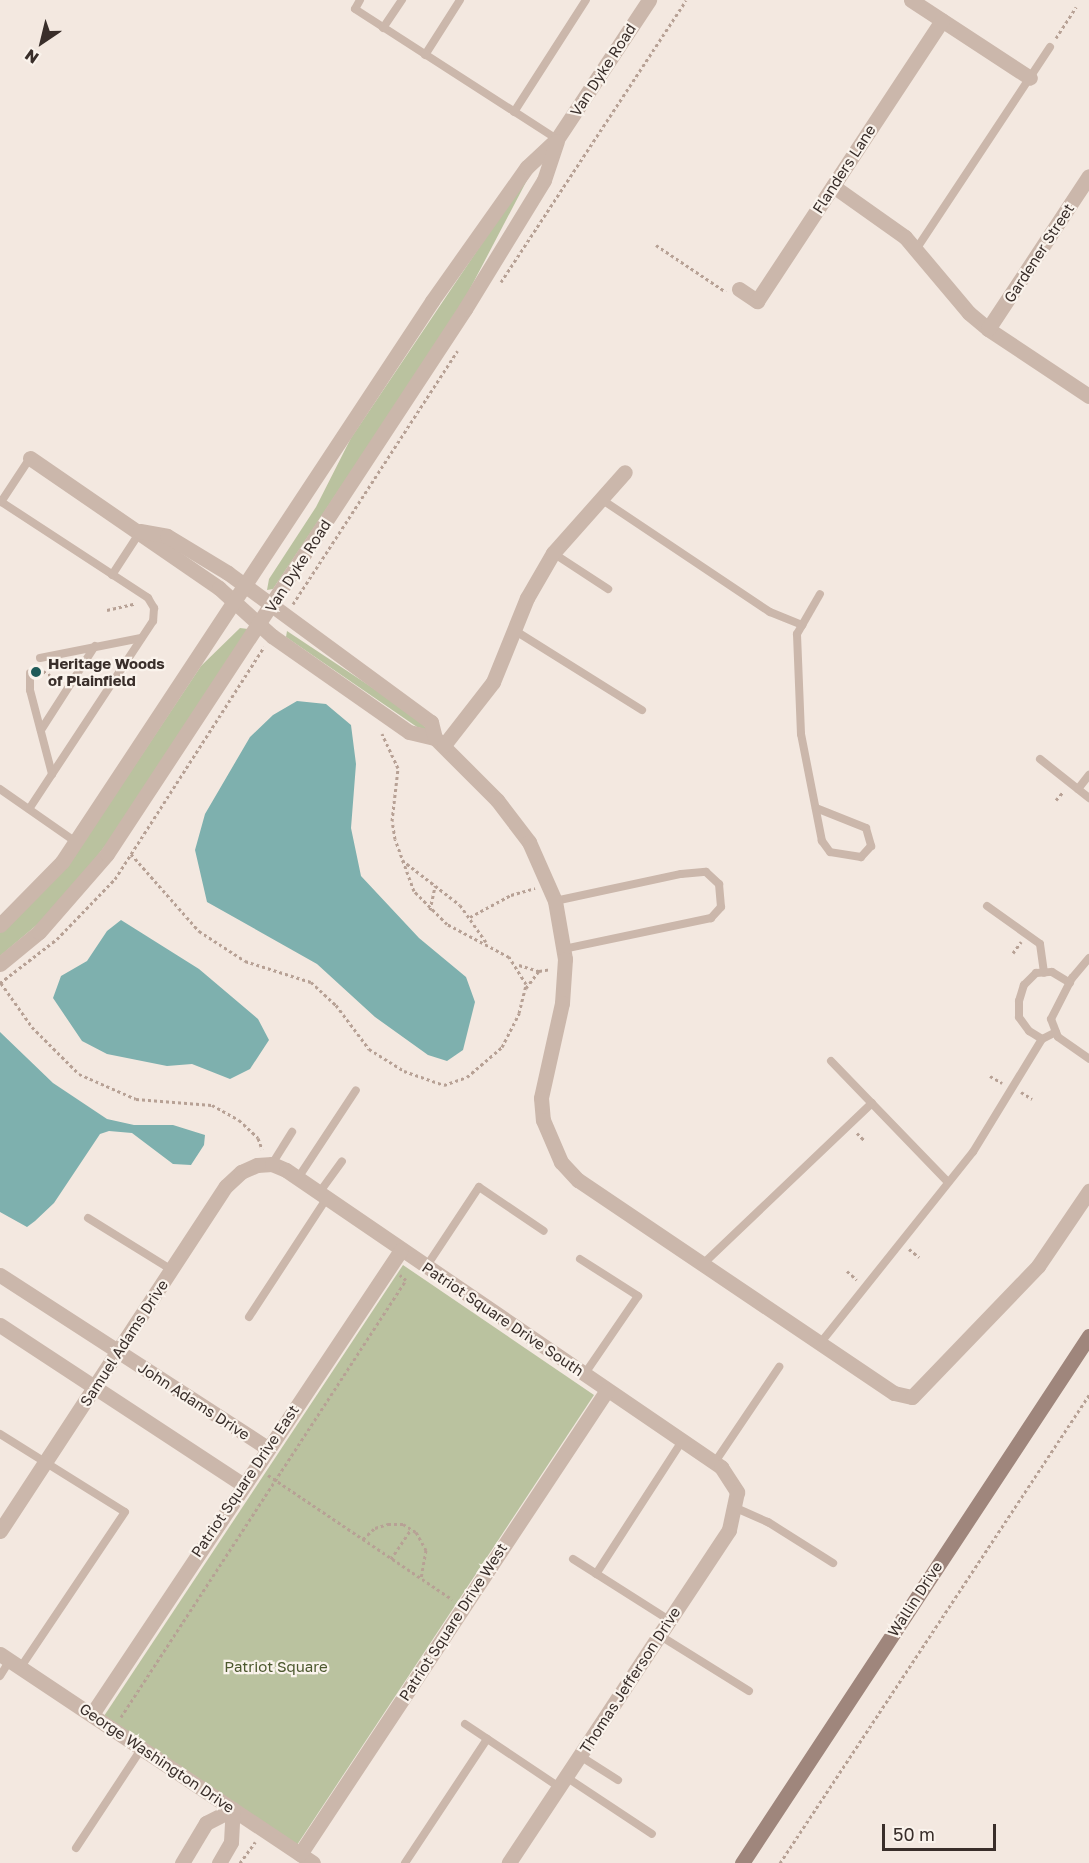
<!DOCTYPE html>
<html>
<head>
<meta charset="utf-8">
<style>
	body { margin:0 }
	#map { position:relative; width:1089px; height:1863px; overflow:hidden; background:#f3e8e0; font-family:"Golos Text",sans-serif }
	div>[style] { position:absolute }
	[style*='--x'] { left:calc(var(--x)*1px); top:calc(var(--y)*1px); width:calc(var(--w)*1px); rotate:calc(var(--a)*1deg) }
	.green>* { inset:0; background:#bac29f }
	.water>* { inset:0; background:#7eb0ae }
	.path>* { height:3px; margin-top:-1.5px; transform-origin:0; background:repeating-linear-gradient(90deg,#b7a195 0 3px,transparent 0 6px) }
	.service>* { height:8px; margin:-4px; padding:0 4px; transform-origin:4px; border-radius:4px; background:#cbb7ab }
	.minor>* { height:15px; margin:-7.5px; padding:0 7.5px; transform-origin:7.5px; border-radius:7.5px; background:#cbb7ab }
	.tertiary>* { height:15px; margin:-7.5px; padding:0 7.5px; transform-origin:7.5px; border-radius:7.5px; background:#cbb7ab }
	.secondary>* { height:15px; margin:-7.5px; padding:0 7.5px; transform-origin:7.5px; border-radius:7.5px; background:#9f867c }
	.dots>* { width:16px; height:16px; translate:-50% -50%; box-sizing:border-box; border:3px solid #faf3ec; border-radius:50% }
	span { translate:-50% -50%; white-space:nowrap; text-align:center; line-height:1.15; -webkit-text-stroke:4.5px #faf3ec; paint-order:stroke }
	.street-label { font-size:15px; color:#392e2a }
	.poi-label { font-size:15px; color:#392e2a; font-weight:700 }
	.left { translate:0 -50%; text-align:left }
	.park-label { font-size:15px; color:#4c582e }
	.north { position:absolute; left:12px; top:12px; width:60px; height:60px; -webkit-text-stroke:4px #faf3ec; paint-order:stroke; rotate:215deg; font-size:16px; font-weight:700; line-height:24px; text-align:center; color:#392e2a }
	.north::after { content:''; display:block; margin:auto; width:21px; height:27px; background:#392e2a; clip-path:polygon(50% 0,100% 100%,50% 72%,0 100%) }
	.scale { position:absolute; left:882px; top:1824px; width:114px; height:27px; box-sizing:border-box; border:3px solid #392e2a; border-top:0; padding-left:8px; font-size:18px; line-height:21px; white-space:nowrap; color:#392e2a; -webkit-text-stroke:4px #faf3ec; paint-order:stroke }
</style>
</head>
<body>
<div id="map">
	<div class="green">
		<i style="clip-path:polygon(536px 163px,461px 306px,273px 589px,267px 590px,269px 579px,316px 507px,351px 438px)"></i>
		<i style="clip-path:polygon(240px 628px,248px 629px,108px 842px,58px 907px,0 956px,0 932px,67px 867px,201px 666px)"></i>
		<i style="clip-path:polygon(287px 631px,415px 716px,428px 730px,417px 727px,286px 637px)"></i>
		<i style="clip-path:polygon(403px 1265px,594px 1395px,297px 1845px,104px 1716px)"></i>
	</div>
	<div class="water">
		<i style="clip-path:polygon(297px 701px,326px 704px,351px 725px,356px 764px,351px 828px,361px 876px,419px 938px,466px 977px,475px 1002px,463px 1050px,447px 1061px,428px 1055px,375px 1017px,317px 964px,207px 902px,195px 850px,205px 814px,250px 737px,273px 715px)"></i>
		<i style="clip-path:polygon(121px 920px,199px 969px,258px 1019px,269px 1040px,250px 1069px,230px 1079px,192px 1064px,167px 1066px,107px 1054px,82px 1041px,53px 998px,61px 976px,87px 961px,107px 931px)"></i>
		<i style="clip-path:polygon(0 1032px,53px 1083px,107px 1119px,134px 1125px,173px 1125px,205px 1135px,204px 1145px,191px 1165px,173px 1164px,132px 1133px,109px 1131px,100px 1134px,54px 1203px,35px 1221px,27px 1227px,0 1212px)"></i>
	</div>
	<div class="path">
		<i style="--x:1056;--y:38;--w:37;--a:-57"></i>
		<i style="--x:656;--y:245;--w:84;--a:33.9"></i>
		<i style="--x:501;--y:282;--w:337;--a:-56.7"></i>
		<i style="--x:293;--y:604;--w:302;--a:-57"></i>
		<i style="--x:107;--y:610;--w:28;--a:-13"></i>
		<i style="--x:43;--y:671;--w:8;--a:30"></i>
		<i style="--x:1056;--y:800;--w:11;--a:-49"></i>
		<i style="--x:131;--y:854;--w:103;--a:48.6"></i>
		<i style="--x:199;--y:931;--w:55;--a:33.1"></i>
		<i style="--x:245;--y:961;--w:69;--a:17.7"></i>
		<i style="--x:311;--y:982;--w:34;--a:43"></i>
		<i style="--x:336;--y:1005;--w:55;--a:53.1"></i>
		<i style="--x:369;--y:1049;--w:41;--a:32.2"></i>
		<i style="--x:404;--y:1071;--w:42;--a:19.3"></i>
		<i style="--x:444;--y:1085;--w:24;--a:-19"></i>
		<i style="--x:467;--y:1077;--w:46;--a:-40.6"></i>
		<i style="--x:502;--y:1047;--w:38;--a:-63"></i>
		<i style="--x:519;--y:1013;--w:30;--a:-76"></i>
		<i style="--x:526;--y:984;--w:32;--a:-122"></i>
		<i style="--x:509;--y:957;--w:70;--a:-152"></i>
		<i style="--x:447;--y:924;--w:47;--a:-135"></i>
		<i style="--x:414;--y:891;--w:55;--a:-110.1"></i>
		<i style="--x:395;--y:839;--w:18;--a:-99"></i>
		<i style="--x:392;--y:821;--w:53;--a:-83.5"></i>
		<i style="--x:398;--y:768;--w:38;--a:-115"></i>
		<i style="--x:402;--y:860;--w:73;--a:37.8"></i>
		<i style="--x:460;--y:905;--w:45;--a:54.9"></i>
		<i style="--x:430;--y:910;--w:25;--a:-78"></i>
		<i style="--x:470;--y:917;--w:47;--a:-28.2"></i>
		<i style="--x:511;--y:895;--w:25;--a:-16"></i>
		<i style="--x:1013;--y:953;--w:14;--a:-54"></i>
		<i style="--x:519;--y:965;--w:21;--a:17"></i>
		<i style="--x:539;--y:971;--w:12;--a:-9"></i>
		<i style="--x:0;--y:983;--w:72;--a:-37.7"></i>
		<i style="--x:57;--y:939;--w:83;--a:-46"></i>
		<i style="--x:115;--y:879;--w:276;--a:-57.3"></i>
		<i style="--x:1;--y:983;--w:54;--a:54.8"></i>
		<i style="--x:32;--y:1027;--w:66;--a:45"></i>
		<i style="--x:79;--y:1074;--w:62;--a:23.7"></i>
		<i style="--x:136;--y:1099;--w:76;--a:4.5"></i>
		<i style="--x:212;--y:1105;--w:31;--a:29"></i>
		<i style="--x:239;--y:1120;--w:26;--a:43"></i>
		<i style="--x:258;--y:1138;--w:12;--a:70"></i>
		<i style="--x:526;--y:988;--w:21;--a:-53"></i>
		<i style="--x:990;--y:1076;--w:14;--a:30"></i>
		<i style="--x:1021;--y:1092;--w:13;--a:32"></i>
		<i style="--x:857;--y:1133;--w:10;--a:45"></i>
		<i style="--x:909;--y:1249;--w:13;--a:39"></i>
		<i style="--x:847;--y:1271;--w:13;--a:42"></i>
		<i style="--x:268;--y:1475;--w:222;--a:34"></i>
		<i style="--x:363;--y:1539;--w:16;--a:-43"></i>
		<i style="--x:375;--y:1528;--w:14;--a:-17"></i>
		<i style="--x:388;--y:1524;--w:15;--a:0"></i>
		<i style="--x:403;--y:1524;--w:15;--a:32"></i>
		<i style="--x:416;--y:1532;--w:21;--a:61"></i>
		<i style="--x:426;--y:1550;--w:28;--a:100"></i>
		<i style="--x:391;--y:1559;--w:36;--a:-56"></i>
		<i style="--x:121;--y:1717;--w:522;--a:-56.89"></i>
		<i style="--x:406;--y:1280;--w:8;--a:-140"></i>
		<i style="--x:240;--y:1863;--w:26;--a:-54"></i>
		<i style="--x:780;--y:1863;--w:561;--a:-56.56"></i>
	</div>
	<div class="service">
		<i style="--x:360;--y:0;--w:10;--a:119"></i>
		<i style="--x:355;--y:9;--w:240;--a:32.8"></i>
		<i style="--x:383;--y:28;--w:34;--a:-56"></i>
		<i style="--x:425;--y:55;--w:65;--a:-57.5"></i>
		<i style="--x:514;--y:112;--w:133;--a:-57.3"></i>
		<i style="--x:917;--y:248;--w:241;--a:-56.5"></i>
		<i style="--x:601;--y:499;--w:203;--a:33.8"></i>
		<i style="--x:770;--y:612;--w:35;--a:22"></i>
		<i style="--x:0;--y:501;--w:177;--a:33.2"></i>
		<i style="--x:148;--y:598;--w:12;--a:59"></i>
		<i style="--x:154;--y:608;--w:13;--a:94"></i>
		<i style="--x:153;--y:621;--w:225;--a:123.4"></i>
		<i style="--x:1;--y:502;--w:53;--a:-56.6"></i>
		<i style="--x:553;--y:553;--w:66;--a:33.2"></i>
		<i style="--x:112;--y:575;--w:51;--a:-56.9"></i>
		<i style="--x:514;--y:630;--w:151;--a:32"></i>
		<i style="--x:40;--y:658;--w:103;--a:-11.2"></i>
		<i style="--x:30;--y:673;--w:17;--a:90"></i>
		<i style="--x:30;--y:690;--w:87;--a:75.3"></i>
		<i style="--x:41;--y:730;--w:100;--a:-57.3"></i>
		<i style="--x:1040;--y:759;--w:63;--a:38.5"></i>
		<i style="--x:0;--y:789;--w:93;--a:34.9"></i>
		<i style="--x:1078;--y:789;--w:18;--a:-52"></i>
		<i style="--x:816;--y:808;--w:54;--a:21.8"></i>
		<i style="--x:866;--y:828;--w:19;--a:74"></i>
		<i style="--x:871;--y:846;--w:15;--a:132"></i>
		<i style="--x:861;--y:857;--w:31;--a:-171"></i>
		<i style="--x:830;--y:852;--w:14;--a:-126"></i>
		<i style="--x:822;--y:841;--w:109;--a:-101.1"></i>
		<i style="--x:801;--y:734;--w:100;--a:-92.3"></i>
		<i style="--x:797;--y:634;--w:46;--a:-60.1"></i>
		<i style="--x:555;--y:901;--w:129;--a:-12.1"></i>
		<i style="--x:681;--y:874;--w:25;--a:-5"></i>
		<i style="--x:706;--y:872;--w:18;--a:43"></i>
		<i style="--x:719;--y:884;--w:23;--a:85"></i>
		<i style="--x:721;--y:907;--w:15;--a:132"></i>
		<i style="--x:711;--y:918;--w:150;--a:168.1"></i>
		<i style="--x:987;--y:906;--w:65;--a:35.6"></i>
		<i style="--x:1040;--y:944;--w:29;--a:82"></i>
		<i style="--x:1089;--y:958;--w:26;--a:130"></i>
		<i style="--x:1072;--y:978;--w:46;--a:117.1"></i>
		<i style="--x:1051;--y:1019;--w:19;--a:69"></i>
		<i style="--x:1058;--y:1037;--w:38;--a:35"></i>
		<i style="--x:1056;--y:1032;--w:16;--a:153"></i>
		<i style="--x:1042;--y:1039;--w:15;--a:-148"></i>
		<i style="--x:1029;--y:1031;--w:17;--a:-126"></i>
		<i style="--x:1019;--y:1017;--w:16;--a:-90"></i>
		<i style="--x:1019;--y:1001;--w:17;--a:-73"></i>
		<i style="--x:1024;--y:985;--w:17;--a:-45"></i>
		<i style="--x:1036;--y:973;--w:16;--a:-4"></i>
		<i style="--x:1052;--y:972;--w:21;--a:31"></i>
		<i style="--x:831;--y:1061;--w:168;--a:46"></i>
		<i style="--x:272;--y:1164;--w:38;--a:-58"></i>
		<i style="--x:298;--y:1178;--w:105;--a:-56.6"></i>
		<i style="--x:319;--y:1193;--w:39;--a:-54"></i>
		<i style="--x:88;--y:1218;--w:99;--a:31.8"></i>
		<i style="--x:580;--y:1259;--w:69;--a:32.5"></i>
		<i style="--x:638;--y:1296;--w:96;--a:124.4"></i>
		<i style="--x:704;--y:1263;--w:232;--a:-43.6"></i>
		<i style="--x:426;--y:1267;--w:96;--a:-56.5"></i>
		<i style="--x:479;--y:1187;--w:78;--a:34.1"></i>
		<i style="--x:249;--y:1317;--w:142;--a:-56.8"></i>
		<i style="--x:822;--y:1341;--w:242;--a:-51.4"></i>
		<i style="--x:973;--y:1152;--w:132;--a:-58.6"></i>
		<i style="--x:0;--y:1434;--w:147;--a:32"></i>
		<i style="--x:125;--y:1512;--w:187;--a:123.9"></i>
		<i style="--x:715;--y:1462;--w:115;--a:-56"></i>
		<i style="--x:736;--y:1508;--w:35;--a:24"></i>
		<i style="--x:768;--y:1522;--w:77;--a:32.2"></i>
		<i style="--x:573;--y:1559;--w:114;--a:32.4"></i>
		<i style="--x:596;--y:1574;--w:158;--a:-57.1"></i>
		<i style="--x:659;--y:1635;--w:106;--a:31.9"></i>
		<i style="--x:0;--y:1676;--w:19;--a:-58"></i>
		<i style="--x:465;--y:1724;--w:113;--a:33.8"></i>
		<i style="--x:580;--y:1756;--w:45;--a:32.3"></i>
		<i style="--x:566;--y:1777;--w:103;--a:33.5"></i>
		<i style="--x:76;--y:1848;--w:120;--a:-56.6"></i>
		<i style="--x:405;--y:1863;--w:149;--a:-56.5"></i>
	</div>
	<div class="minor">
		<i style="--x:911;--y:0;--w:142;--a:33.2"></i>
		<i style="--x:833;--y:186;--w:88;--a:35.3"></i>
		<i style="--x:905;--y:237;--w:99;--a:49.9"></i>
		<i style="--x:969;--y:313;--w:25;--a:40"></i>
		<i style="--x:988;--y:329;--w:121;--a:33.6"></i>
		<i style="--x:739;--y:289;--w:22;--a:34"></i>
		<i style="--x:757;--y:301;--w:336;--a:-56.6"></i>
		<i style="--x:988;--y:329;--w:183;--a:-56.6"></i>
		<i style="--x:30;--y:458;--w:229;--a:34.5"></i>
		<i style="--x:219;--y:588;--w:72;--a:42.2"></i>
		<i style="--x:272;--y:636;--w:167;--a:35"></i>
		<i style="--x:409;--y:732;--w:27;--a:13"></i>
		<i style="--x:435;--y:738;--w:88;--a:45"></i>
		<i style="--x:497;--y:800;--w:53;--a:52.7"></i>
		<i style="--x:529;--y:842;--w:64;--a:66.2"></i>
		<i style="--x:555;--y:901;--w:59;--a:80.2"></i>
		<i style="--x:565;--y:959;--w:44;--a:93.9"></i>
		<i style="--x:562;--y:1003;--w:97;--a:102.5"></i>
		<i style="--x:541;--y:1098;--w:22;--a:85"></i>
		<i style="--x:543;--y:1120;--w:46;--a:66.8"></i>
		<i style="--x:561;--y:1162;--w:25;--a:47"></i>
		<i style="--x:578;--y:1180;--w:381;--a:34"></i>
		<i style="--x:894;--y:1393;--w:18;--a:13"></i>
		<i style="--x:912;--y:1397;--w:182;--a:-46.1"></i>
		<i style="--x:1038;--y:1266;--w:91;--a:-55.8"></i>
		<i style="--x:140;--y:531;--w:27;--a:10"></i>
		<i style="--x:167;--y:536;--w:71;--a:31.2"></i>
		<i style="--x:228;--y:573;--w:252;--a:36.3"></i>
		<i style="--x:431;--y:722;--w:16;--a:76"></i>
		<i style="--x:444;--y:745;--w:80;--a:-52.1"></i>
		<i style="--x:493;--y:682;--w:91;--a:-68"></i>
		<i style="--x:527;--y:598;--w:52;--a:-60"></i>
		<i style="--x:553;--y:553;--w:108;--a:-48.4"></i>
		<i style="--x:0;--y:1275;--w:318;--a:32.9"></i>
		<i style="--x:0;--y:1325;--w:290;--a:33.3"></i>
		<i style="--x:0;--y:1531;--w:412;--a:-56.8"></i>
		<i style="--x:226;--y:1186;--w:21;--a:-43"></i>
		<i style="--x:241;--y:1172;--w:17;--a:-24"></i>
		<i style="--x:257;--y:1165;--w:15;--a:-4"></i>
		<i style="--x:272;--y:1164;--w:15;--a:23"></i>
		<i style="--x:286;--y:1170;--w:527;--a:34.32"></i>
		<i style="--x:721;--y:1467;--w:30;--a:57"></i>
		<i style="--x:737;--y:1492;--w:39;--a:102"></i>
		<i style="--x:729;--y:1530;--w:399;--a:123.5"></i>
		<i style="--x:0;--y:1654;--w:376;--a:33.7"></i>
		<i style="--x:92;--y:1714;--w:557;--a:-56.34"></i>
		<i style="--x:300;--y:1854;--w:556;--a:-56.51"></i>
		<i style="--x:182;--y:1863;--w:47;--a:-59"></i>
		<i style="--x:206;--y:1823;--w:30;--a:-27"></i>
		<i style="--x:219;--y:1863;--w:24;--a:-60"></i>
		<i style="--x:231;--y:1842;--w:33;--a:-87"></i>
	</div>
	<div class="tertiary">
		<i style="--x:0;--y:925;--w:88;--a:-45.5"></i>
		<i style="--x:62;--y:862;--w:672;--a:-56.59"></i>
		<i style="--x:432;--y:301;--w:164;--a:-54.7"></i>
		<i style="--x:527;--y:167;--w:41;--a:-43"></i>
		<i style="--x:557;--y:139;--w:167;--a:-56.5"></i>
		<i style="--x:0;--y:964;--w:50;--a:-39.4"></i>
		<i style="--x:39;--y:932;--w:103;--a:-48.9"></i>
		<i style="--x:107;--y:854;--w:652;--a:-56.7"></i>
		<i style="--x:465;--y:309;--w:151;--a:-58.5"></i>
		<i style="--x:544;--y:180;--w:41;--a:-71.6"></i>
	</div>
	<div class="secondary">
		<i style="--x:742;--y:1863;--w:631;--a:-56.64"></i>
	</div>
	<div class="dots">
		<i style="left:36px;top:672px;background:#1f5b59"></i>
	</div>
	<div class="street-label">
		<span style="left:603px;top:70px;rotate:-57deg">Van Dyke Road</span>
		<span style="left:844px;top:169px;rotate:-57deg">Flanders Lane</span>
		<span style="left:1039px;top:253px;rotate:-57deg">Gardener Street</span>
		<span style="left:298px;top:566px;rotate:-57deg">Van Dyke Road</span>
		<span style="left:503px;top:1319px;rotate:34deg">Patriot Square Drive South</span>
		<span style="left:124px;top:1343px;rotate:-57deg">Samuel Adams Drive</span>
		<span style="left:194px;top:1401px;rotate:33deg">John Adams Drive</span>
		<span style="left:245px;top:1481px;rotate:-56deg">Patriot Square Drive East</span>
		<span style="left:915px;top:1599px;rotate:-57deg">Wallin Drive</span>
		<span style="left:453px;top:1622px;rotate:-57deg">Patriot Square Drive West</span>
		<span style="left:630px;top:1680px;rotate:-57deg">Thomas Jefferson Drive</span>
		<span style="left:157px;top:1758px;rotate:34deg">George Washington Drive</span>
	</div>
	<div class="poi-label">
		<span class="left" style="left:48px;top:672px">Heritage Woods<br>of Plainfield</span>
	</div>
	<div class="park-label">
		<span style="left:276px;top:1667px">Patriot Square</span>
	</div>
	<div class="north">N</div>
	<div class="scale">50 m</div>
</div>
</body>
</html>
